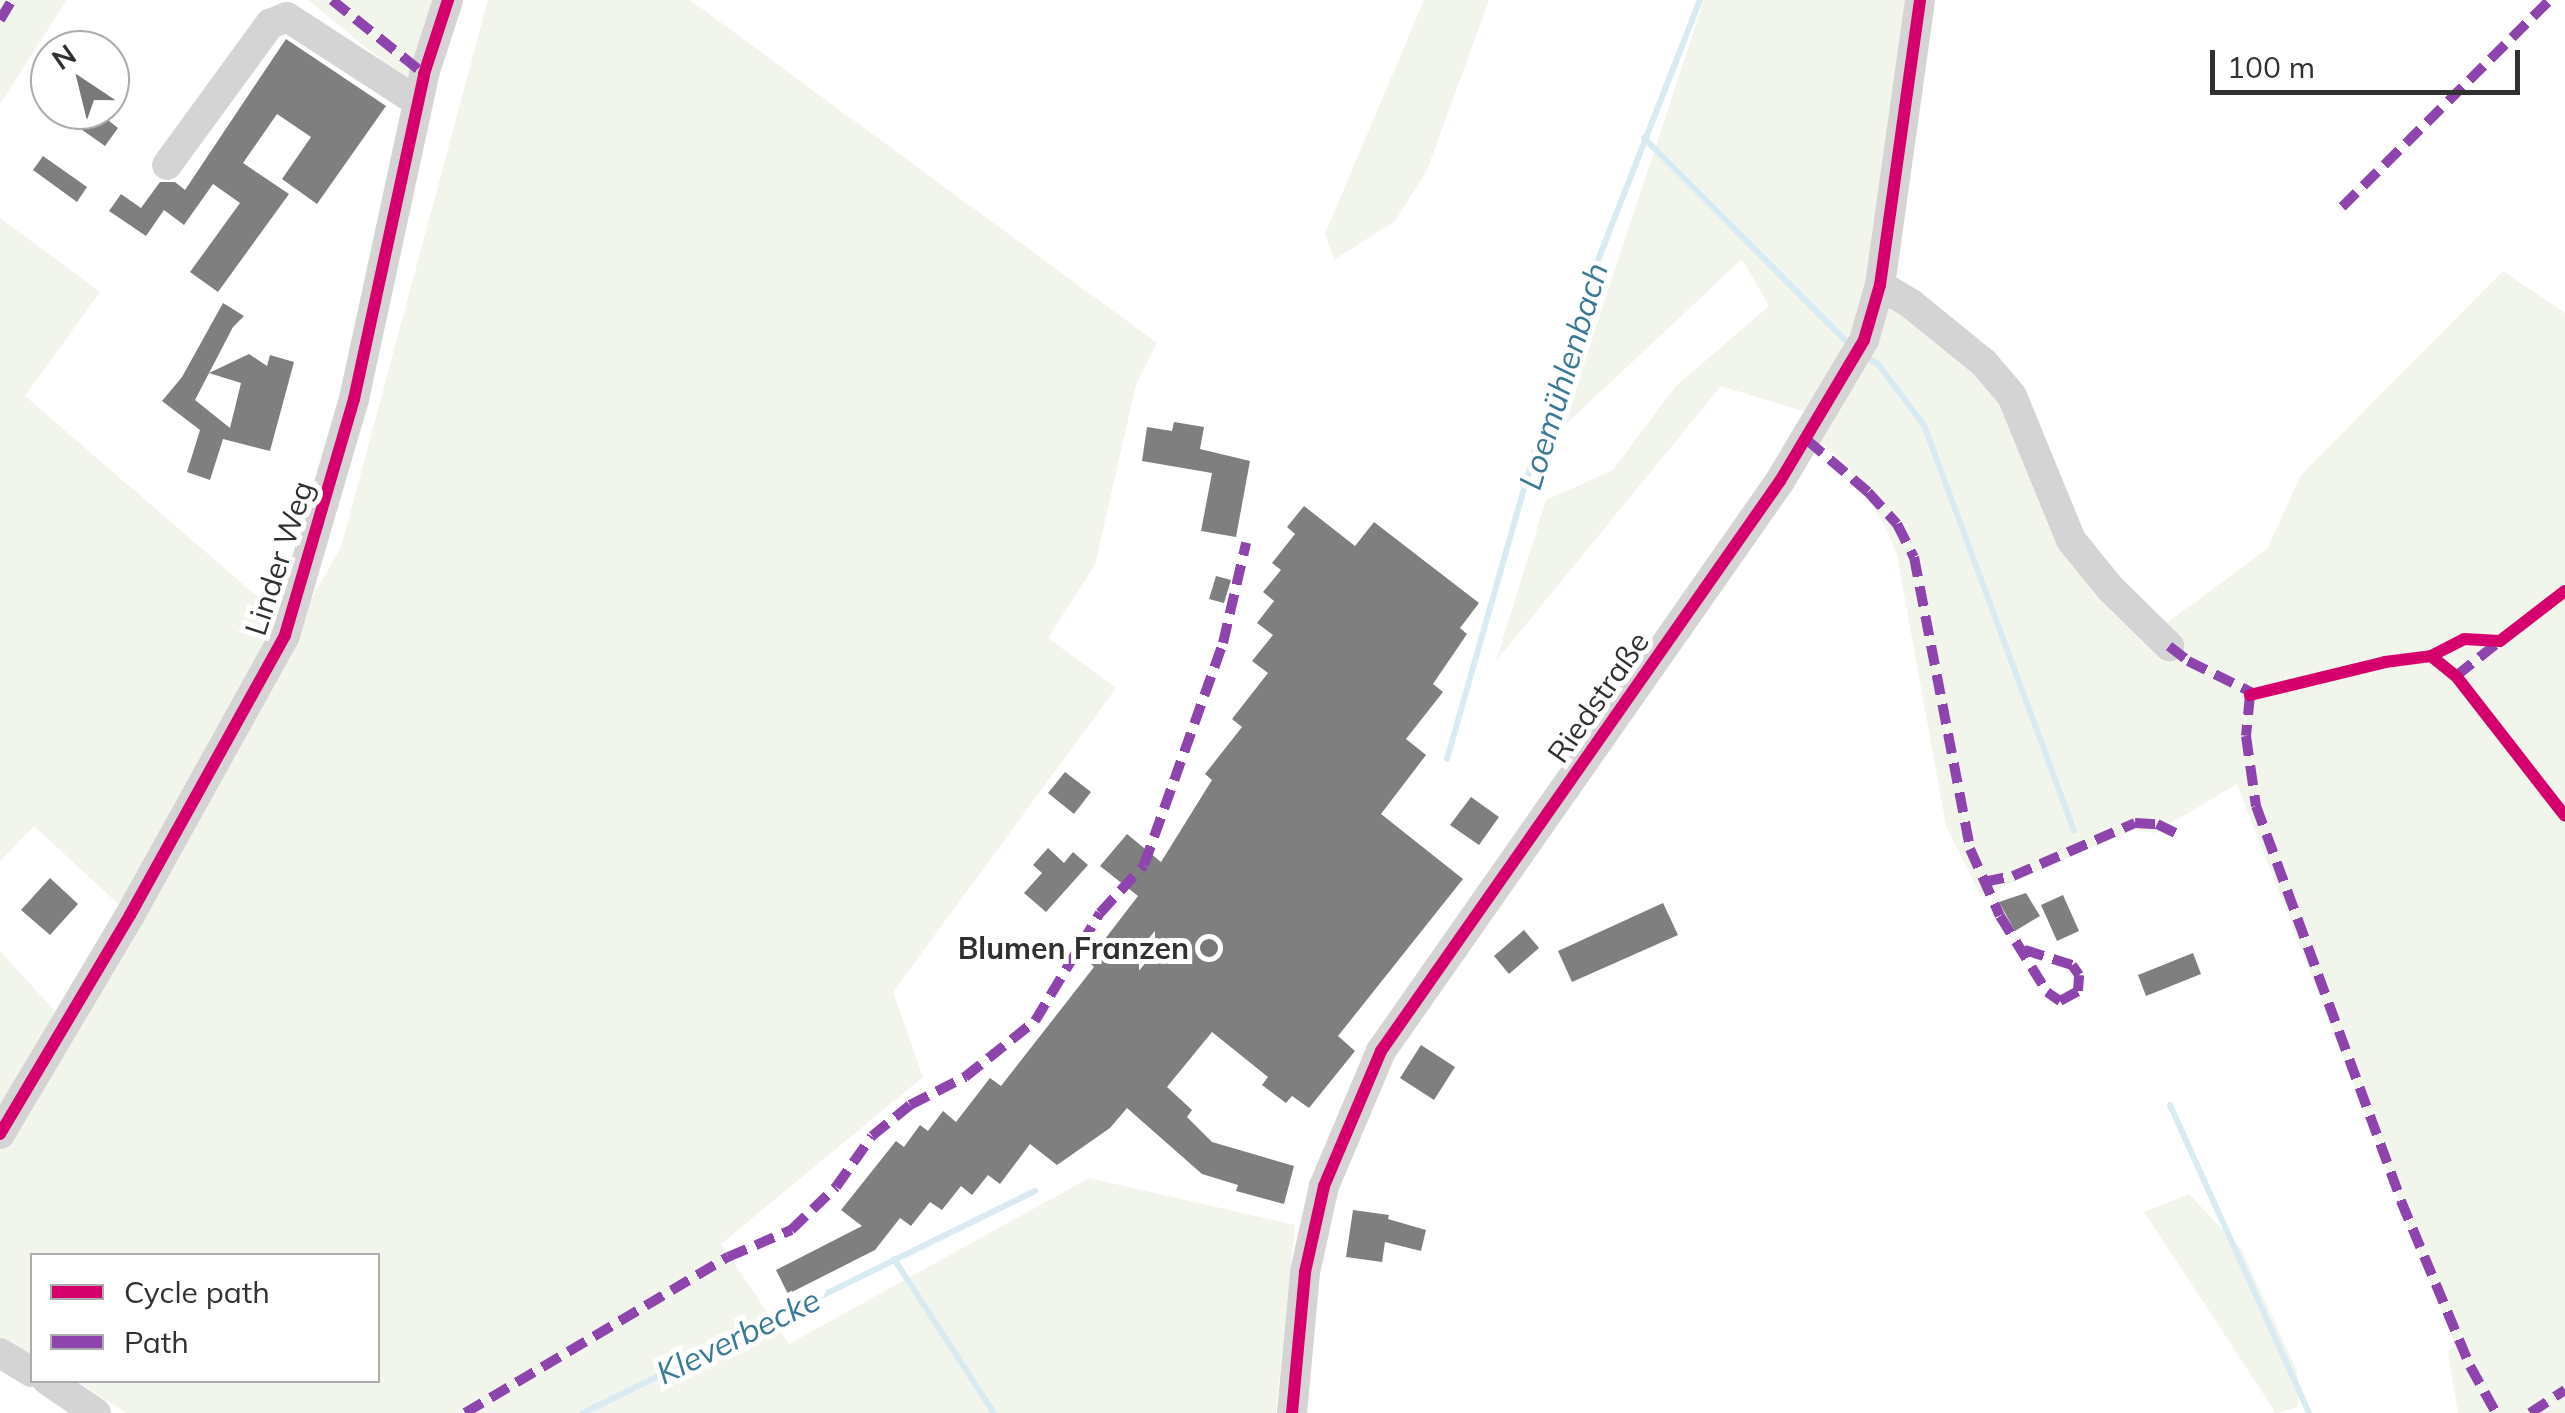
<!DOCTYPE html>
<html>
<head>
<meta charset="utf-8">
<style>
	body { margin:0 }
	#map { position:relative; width:2565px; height:1413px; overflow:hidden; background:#fff; font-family:Mulish,sans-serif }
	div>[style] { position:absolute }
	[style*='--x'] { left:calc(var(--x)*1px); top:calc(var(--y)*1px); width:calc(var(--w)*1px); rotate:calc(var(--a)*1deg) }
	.green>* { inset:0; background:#f2f5ec }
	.stream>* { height:6px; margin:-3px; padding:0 3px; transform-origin:3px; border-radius:3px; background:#d9ebf2 }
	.building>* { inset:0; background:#7f7f7f }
	.minor>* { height:30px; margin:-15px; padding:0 15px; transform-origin:15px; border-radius:15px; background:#d4d4d4 }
	.quiet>* { height:10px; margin-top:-5px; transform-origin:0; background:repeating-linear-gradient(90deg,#8e44ad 0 20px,transparent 0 30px) }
	.cycleway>* { height:12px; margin:-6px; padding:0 6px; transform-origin:6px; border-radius:6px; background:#d6006c }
	.dots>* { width:28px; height:28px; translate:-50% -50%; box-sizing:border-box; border:5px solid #fff; border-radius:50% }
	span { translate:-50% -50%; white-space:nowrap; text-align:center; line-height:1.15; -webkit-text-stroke:10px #fff; paint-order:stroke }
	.street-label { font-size:30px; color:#303030 }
	.poi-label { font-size:30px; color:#303030; font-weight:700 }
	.right { translate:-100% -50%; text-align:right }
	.water-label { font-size:32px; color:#3a7995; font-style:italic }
	.legend { position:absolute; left:30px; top:1253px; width:350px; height:130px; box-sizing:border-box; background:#fff; border:2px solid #acacac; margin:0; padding:12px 18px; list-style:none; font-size:30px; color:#303030 }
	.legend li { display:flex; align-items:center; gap:20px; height:50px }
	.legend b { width:50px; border:2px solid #acacac }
	.north { position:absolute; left:30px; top:30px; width:100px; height:100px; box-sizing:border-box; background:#fff; border:2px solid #acacac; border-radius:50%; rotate:325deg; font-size:28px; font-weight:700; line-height:40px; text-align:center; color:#303030 }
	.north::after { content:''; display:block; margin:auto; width:35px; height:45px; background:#787878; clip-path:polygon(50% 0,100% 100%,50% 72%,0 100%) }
	.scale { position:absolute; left:2210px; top:50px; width:310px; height:45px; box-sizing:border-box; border:5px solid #303030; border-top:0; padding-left:12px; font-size:30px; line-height:35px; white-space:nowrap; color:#303030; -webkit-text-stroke:8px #fff; paint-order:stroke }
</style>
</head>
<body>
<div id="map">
	<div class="green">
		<i style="clip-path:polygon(0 0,67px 0,0 104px)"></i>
		<i style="clip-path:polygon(308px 0,443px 0,415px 88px)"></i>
		<i style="clip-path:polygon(488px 0,690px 0,1157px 343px,1136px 385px,1095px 565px,1048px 638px,1116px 688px,893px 992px,923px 1077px,721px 1244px,789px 1344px,1089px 1178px,1295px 1225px,1276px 1413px,126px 1413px,76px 1381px,378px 1380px,378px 1256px,32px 1256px,32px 1357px,0 1340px,0 1142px,130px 915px,34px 826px,0 861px,0 218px,100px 292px,25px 396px,289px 624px,147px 885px,341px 547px)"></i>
		<i style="clip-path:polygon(1424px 0,1489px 0,1427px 170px,1395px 221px,1334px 260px,1325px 234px)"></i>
		<i style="clip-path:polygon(1704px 0,1911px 0,1870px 268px,1851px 330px,1812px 414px,1721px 386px,1496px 661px,1546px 500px,1613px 470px,1676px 386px,1769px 306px,1742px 259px,1563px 427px)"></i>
		<i style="clip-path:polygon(2503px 271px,2565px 313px,2565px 1413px,2458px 1413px,2448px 1353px,2455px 1345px,2237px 784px,2154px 833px,2133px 830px,1981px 896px,1946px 826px,1897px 555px,1886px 528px,1845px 463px,1819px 441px,1890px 304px,1998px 391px,2097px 588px,2142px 641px,2267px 549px,2301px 475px)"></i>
		<i style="clip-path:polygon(0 951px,66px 1023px,0 1134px)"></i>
		<i style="clip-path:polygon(2189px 1194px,2242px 1250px,2297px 1371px,2298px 1407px,2276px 1413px,2144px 1212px)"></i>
	</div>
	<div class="stream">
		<i style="--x:1644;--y:138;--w:293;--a:45.1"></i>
		<i style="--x:1865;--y:356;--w:15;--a:32"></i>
		<i style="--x:1878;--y:364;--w:76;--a:53"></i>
		<i style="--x:1924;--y:425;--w:432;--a:69.7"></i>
		<i style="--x:1447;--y:759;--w:325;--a:-74.1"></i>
		<i style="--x:1536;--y:446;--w:182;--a:-71.8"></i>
		<i style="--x:1593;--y:273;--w:293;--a:-68.6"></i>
		<i style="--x:2170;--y:1105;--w:338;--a:65.7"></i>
		<i style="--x:894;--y:1259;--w:184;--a:57"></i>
		<i style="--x:583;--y:1413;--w:504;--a:-26.16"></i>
	</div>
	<div class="building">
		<i style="clip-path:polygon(286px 39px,386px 106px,317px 204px,282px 179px,311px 137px,277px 114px,243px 163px,289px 194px,218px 292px,190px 272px,240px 203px,213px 184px,184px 225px,164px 210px,146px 236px,109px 211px,121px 194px,141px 208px,160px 182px,175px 182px,185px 190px)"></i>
		<i style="clip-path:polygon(75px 110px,116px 110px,109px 121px,118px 128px,105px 146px,68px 120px)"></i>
		<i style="clip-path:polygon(43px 156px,87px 187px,77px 202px,33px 170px)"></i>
		<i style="clip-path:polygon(223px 303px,244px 316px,233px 327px,195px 400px,230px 428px,241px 383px,209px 373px,249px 354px,267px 366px,270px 355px,294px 362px,270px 451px,223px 439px,210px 480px,187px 472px,200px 430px,162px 401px,182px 377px)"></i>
		<i style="clip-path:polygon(1174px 422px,1204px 427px,1200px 449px,1250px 461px,1236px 537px,1201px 531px,1212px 473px,1142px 461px,1147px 427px,1172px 431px)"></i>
		<i style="clip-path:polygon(1304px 506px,1355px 546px,1374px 522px,1479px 603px,1460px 628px,1467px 634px,1433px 684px,1443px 692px,1406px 739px,1426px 755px,1381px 814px,1463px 879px,1338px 1036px,1355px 1051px,1309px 1108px,1292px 1096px,1286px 1103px,1262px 1085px,1268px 1077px,1212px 1032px,1167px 1087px,1192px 1110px,1187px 1117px,1212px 1142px,1294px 1166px,1284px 1204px,1236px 1191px,1238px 1185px,1202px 1174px,1127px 1108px,1110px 1128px,1057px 1165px,1030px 1144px,1000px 1184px,988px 1175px,972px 1195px,961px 1186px,942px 1210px,930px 1202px,911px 1226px,900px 1218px,875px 1250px,788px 1294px,776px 1270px,862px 1226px,841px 1210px,896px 1141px,904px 1147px,920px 1125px,928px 1131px,943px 1111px,956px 1122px,990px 1078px,1001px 1086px,1094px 967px,1088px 961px,1138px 896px,1100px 866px,1127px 834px,1161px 862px,1212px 780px,1205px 774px,1242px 727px,1232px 719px,1268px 673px,1252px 661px,1273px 635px,1257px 623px,1274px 601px,1263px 592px,1281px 570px,1272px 563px,1295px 534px,1287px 527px)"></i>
		<i style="clip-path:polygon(1216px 576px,1231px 580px,1224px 603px,1209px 599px)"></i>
		<i style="clip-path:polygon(1065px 772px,1091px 792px,1074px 814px,1048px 793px)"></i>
		<i style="clip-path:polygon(1471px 797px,1499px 817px,1479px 845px,1450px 825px)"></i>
		<i style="clip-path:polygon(1048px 848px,1064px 863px,1073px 852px,1088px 865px,1046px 912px,1024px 893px,1042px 873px,1033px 865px)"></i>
		<i style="clip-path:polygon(50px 878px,78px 904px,50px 935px,21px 910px)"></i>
		<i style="clip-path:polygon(2026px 893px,2040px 916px,2015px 931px,1999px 902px)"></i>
		<i style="clip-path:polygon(2063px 895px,2079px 931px,2057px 941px,2041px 905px)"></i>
		<i style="clip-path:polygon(1663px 903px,1678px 935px,1572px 982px,1558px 951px)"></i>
		<i style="clip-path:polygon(1524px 930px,1539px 948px,1509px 974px,1494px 956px)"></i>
		<i style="clip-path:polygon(2193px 953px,2201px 974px,2146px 996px,2138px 975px)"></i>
		<i style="clip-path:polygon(1421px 1045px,1455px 1067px,1434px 1100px,1400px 1078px)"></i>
		<i style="clip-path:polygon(1353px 1210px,1389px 1215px,1388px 1219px,1426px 1230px,1421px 1251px,1385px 1242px,1382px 1262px,1346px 1257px)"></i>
	</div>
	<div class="minor">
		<i style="--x:167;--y:165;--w:175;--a:-53.9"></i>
		<i style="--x:270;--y:24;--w:18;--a:-22"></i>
		<i style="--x:287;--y:17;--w:156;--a:33"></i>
		<i style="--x:1880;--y:285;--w:35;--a:31"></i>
		<i style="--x:1910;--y:303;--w:95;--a:39"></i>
		<i style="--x:1984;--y:363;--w:43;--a:49.7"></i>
		<i style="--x:2012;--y:396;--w:156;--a:67.7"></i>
		<i style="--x:2071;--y:540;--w:62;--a:50.9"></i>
		<i style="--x:2110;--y:588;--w:83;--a:44.5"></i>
		<i style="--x:0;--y:1134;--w:255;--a:-59.3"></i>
		<i style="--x:130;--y:915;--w:320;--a:-61"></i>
		<i style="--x:285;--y:635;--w:246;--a:-73.7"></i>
		<i style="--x:354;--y:399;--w:332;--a:-77.8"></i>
		<i style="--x:424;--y:74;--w:78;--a:-72"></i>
		<i style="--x:0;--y:1353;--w:37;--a:31"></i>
		<i style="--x:47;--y:1380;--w:59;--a:34"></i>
		<i style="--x:1292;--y:1413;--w:142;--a:-84.7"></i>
		<i style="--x:1305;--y:1272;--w:88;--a:-77.5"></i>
		<i style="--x:1324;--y:1186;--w:147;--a:-67.1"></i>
		<i style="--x:1381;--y:1051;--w:696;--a:-55.01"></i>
		<i style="--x:1780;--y:481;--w:164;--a:-59.2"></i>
		<i style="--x:1864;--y:340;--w:57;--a:-73.8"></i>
		<i style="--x:1880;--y:285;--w:288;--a:-82"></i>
	</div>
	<div class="quiet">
		<i style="--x:332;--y:0;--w:118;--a:38.8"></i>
		<i style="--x:0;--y:20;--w:23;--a:-59"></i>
		<i style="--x:2342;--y:207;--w:293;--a:-44.9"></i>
		<i style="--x:1807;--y:440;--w:80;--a:40.4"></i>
		<i style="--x:1868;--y:492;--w:43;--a:47.8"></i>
		<i style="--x:1897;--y:524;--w:37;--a:63"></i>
		<i style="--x:1914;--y:557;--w:297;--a:79.1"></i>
		<i style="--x:1970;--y:849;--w:73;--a:65.9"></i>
		<i style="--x:2000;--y:916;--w:89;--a:58.3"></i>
		<i style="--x:2047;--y:992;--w:16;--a:35"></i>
		<i style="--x:2060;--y:1001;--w:21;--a:-29"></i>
		<i style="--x:2078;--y:991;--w:16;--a:-86"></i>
		<i style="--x:2079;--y:975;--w:12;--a:-125"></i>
		<i style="--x:2072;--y:965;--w:52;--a:-162.3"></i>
		<i style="--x:2169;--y:646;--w:24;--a:38"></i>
		<i style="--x:2188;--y:661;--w:75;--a:26.2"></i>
		<i style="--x:2456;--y:676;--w:56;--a:-38.5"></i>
		<i style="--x:2250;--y:695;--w:41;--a:95.6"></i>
		<i style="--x:2246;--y:736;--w:71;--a:81.9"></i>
		<i style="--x:2256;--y:806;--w:421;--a:69.8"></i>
		<i style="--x:2401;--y:1201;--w:179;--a:67.3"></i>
		<i style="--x:2470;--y:1366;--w:54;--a:61"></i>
		<i style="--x:1984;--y:882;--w:30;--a:-12"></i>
		<i style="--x:2013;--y:876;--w:133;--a:-23.5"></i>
		<i style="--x:2135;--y:823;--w:22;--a:3"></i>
		<i style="--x:2157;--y:824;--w:25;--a:26"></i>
		<i style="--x:465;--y:1413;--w:306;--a:-30.7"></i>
		<i style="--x:728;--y:1257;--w:69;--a:-23.2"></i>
		<i style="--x:791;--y:1230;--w:62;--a:-43.7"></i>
		<i style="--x:836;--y:1187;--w:62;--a:-54.8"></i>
		<i style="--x:872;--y:1136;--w:49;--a:-39.2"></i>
		<i style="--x:910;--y:1105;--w:62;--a:-27"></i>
		<i style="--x:965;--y:1077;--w:90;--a:-38.7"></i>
		<i style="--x:1035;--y:1021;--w:126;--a:-59"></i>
		<i style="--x:1100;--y:913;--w:65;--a:-47.5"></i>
		<i style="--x:1144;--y:865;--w:236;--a:-70.4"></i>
		<i style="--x:1223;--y:643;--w:103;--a:-77"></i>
		<i style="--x:2530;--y:1413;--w:42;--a:-33.3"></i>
	</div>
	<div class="cycleway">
		<i style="--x:2431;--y:656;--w:37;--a:-27"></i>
		<i style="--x:2464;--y:639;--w:36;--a:3"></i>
		<i style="--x:2500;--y:641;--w:82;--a:-37.6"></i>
		<i style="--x:2250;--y:695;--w:139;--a:-13.7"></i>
		<i style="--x:2385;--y:662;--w:46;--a:-7.4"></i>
		<i style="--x:2431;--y:656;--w:32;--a:39"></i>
		<i style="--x:2456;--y:676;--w:177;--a:52.1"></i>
		<i style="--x:0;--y:1134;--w:255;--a:-59.3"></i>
		<i style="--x:130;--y:915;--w:320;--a:-61"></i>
		<i style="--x:285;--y:635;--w:246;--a:-73.7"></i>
		<i style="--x:354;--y:399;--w:332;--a:-77.8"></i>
		<i style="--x:424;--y:74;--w:78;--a:-72"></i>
		<i style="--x:1292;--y:1413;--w:142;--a:-84.7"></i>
		<i style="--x:1305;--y:1272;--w:88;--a:-77.5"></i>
		<i style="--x:1324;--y:1186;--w:147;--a:-67.1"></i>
		<i style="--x:1381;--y:1051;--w:696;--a:-55.01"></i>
		<i style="--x:1780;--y:481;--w:164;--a:-59.2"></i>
		<i style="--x:1864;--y:340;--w:57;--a:-73.8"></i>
		<i style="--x:1880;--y:285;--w:288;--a:-82"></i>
	</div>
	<div class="dots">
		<i style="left:1209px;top:948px;background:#787878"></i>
	</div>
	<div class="street-label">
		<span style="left:279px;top:558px;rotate:-72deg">Linder Weg</span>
		<span style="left:1598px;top:697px;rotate:-55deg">Riedstraße</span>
	</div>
	<div class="poi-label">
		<span class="right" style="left:1189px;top:948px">Blumen Franzen</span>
	</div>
	<div class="water-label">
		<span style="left:1563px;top:376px;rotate:-73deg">Loemühlenbach</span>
		<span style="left:738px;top:1336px;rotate:-26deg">Kleverbecke</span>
	</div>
	<ul class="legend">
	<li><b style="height:12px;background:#d6006c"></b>Cycle path</li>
	<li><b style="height:12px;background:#8e44ad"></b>Path</li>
	</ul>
	<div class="north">N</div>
	<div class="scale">100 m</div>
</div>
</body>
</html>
